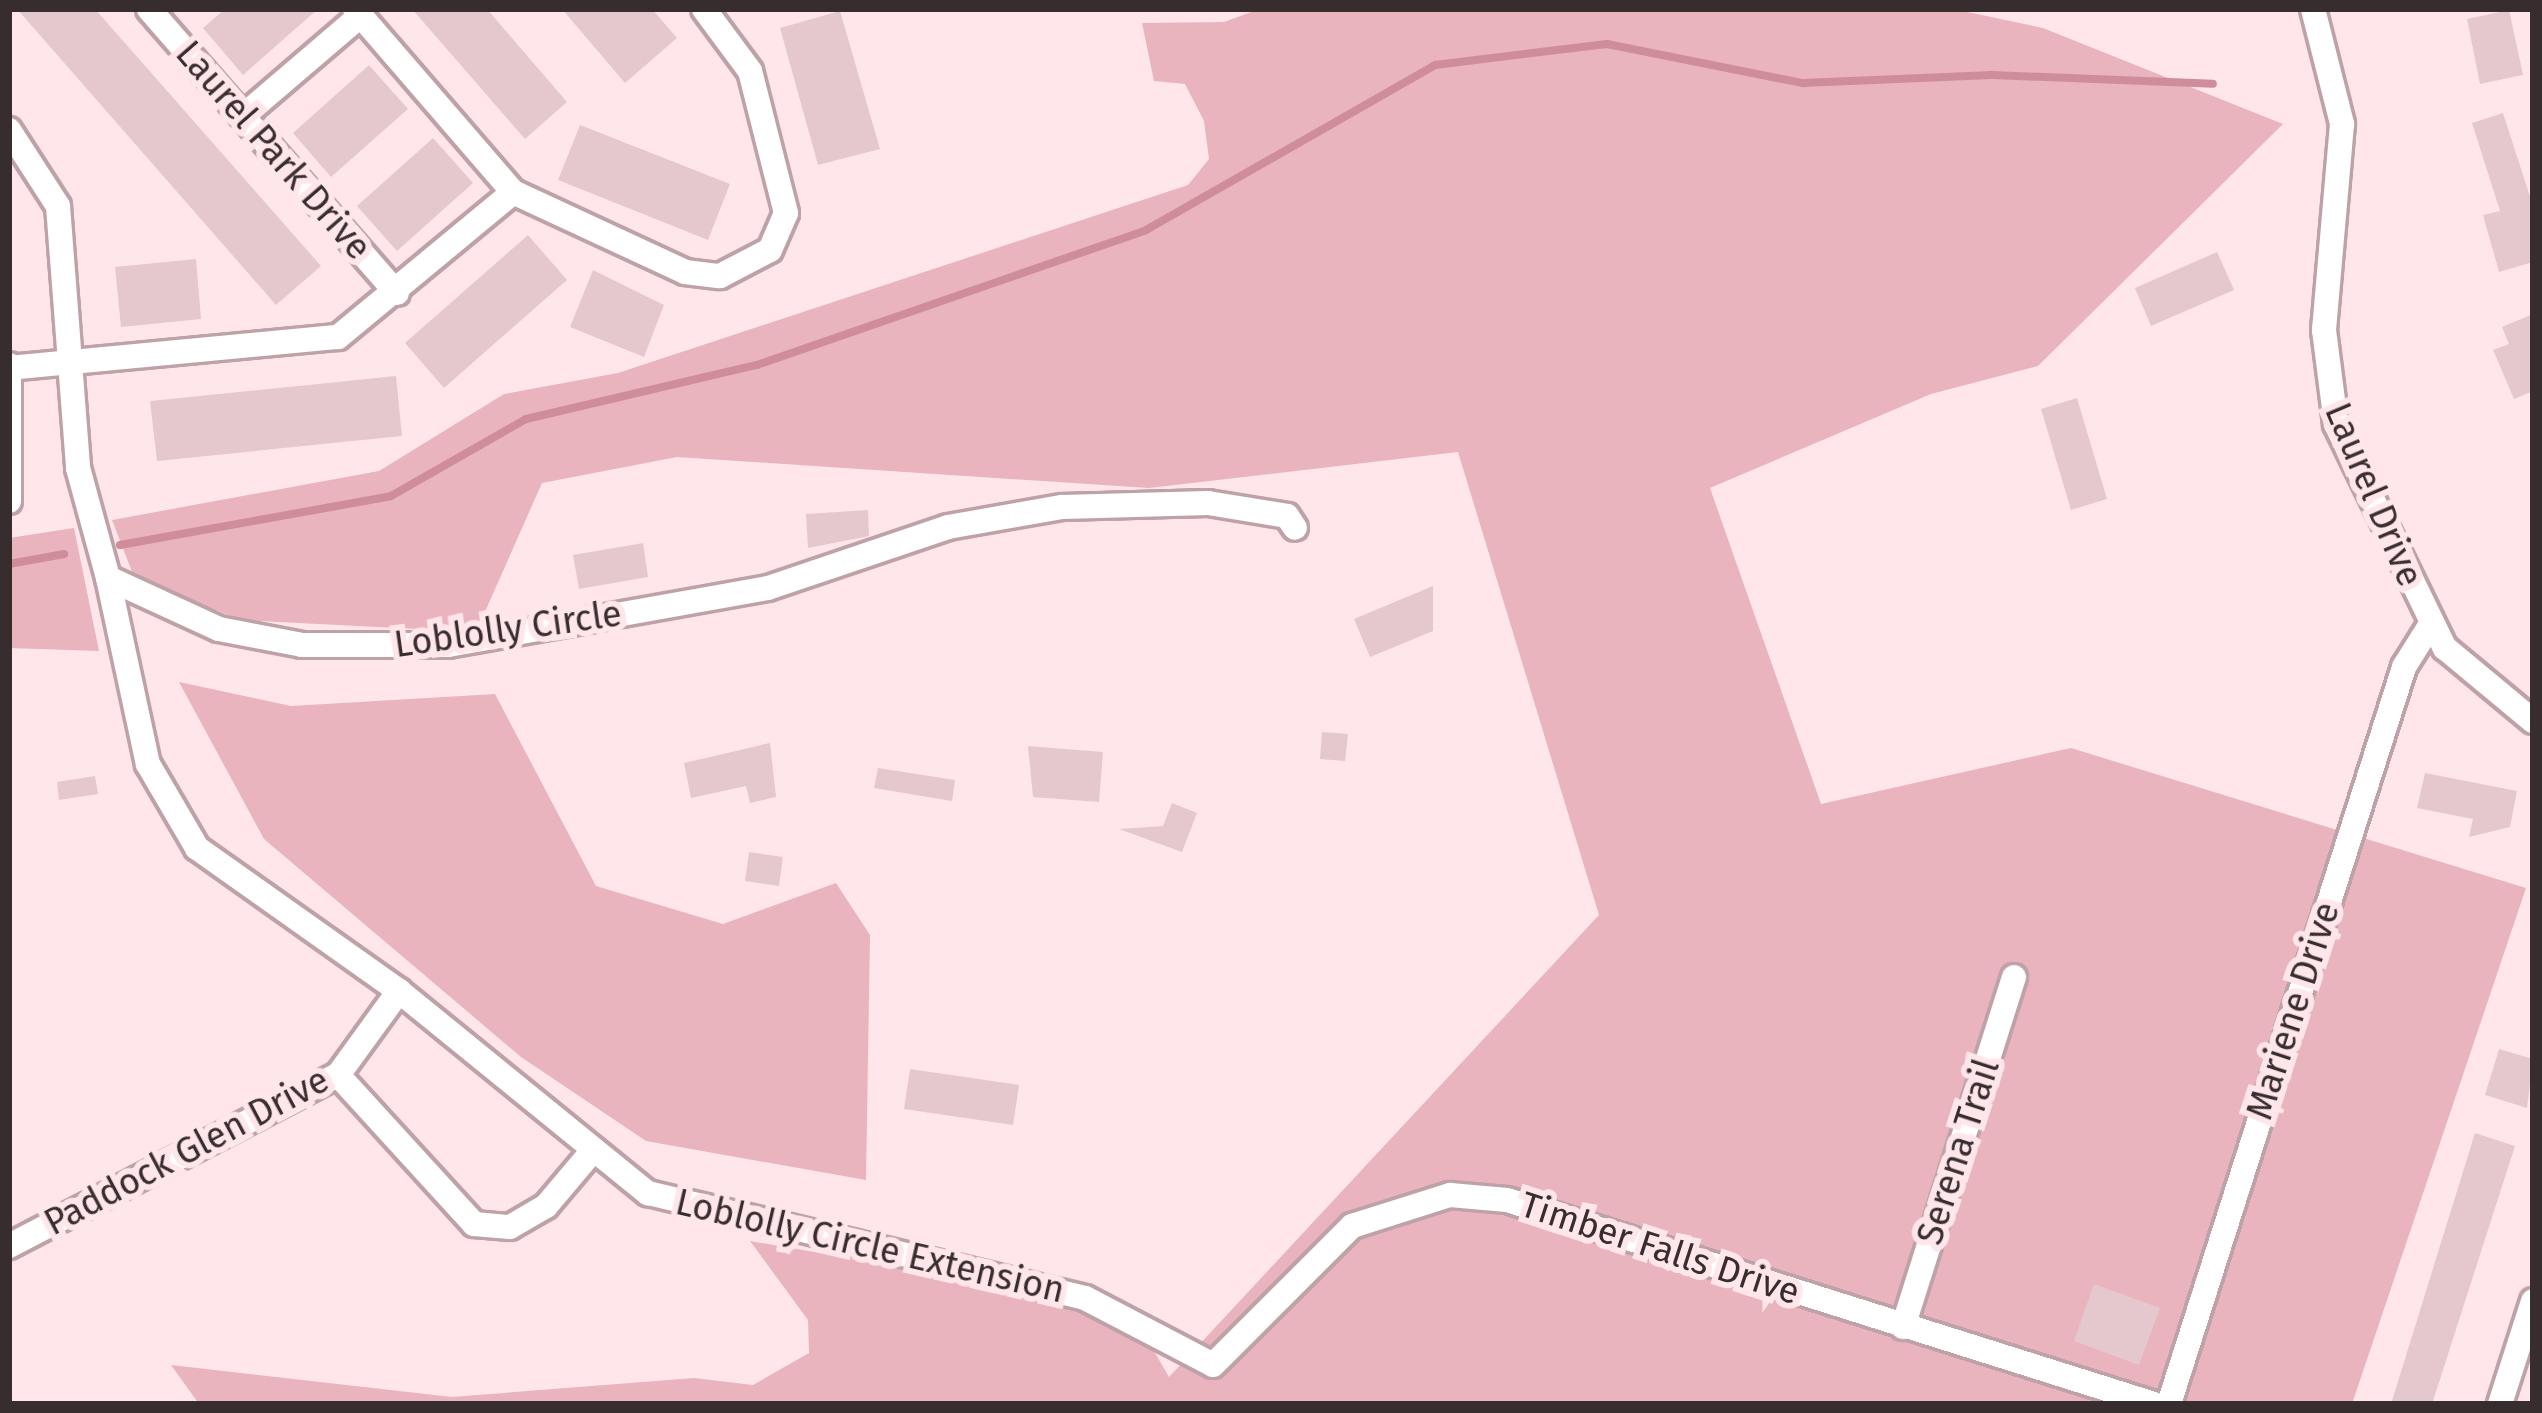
<!DOCTYPE html>
<html>
<head>
<meta charset="utf-8">
<style>
	body { margin:0 }
	#map { position:relative; width:2542px; height:1413px; overflow:hidden; background:#fee6ea; font-family:"Fira Sans",sans-serif }
	div>[style] { position:absolute }
	[style*='--x'] { left:calc(var(--x)*1px); top:calc(var(--y)*1px); width:calc(var(--w)*1px); rotate:calc(var(--a)*1deg) }
	.green>* { inset:0; background:#e9b4be }
	.stream>* { height:8px; margin:-4px; padding:0 4px; transform-origin:4px; border-radius:4px; background:#cf8d9b }
	.building>* { inset:0; background:#e5c8cd }
	.roads { filter:drop-shadow(3px 0 #bea2a7) drop-shadow(-3px 0 #bea2a7) drop-shadow(0 3px #bea2a7) drop-shadow(0 -3px #bea2a7) }
	.minor>* { height:24px; margin:-12px; padding:0 12px; transform-origin:12px; border-radius:12px; background:#fff }
	span { translate:-50% -50%; white-space:nowrap; text-align:center; line-height:1.15; -webkit-text-stroke:12px #fee6ea; paint-order:stroke }
	.street-label { font-size:36px; color:#372c2e }
	.frame { position:absolute; inset:0; border:12px solid #372c2e; pointer-events:none }
</style>
</head>
<body>
<div id="map">
	<div class="green">
		<i style="clip-path:polygon(1259px 9px,1953px 9px,2043px 28px,2283px 124px,2038px 366px,1931px 394px,1710px 488px,1821px 804px,2071px 748px,2526px 888px,2352px 1404px,199px 1404px,171px 1365px,452px 1397px,694px 1378px,753px 1385px,809px 1353px,808px 1320px,750px 1241px,1048px 1292px,1143px 1332px,1169px 1377px,1599px 915px,1458px 452px,1149px 488px,677px 457px,542px 483px,476px 632px,241px 620px,134px 577px,112px 520px,379px 471px,504px 394px,618px 373px,1188px 185px,1209px 159px,1204px 121px,1185px 84px,1154px 81px,1142px 23px,1224px 22px)"></i>
		<i style="clip-path:polygon(74px 528px,99px 651px,9px 648px,9px 538px)"></i>
		<i style="clip-path:polygon(179px 682px,291px 706px,495px 694px,596px 886px,723px 924px,836px 883px,870px 935px,866px 1180px,646px 1141px,521px 1057px,264px 839px)"></i>
	</div>
	<div class="stream">
		<i style="--x:120;--y:545;--w:275;--a:-10.2"></i>
		<i style="--x:391;--y:496;--w:155;--a:-29.7"></i>
		<i style="--x:526;--y:419;--w:237;--a:-13.2"></i>
		<i style="--x:757;--y:365;--w:412;--a:-19.1"></i>
		<i style="--x:1146;--y:230;--w:333;--a:-29.7"></i>
		<i style="--x:1435;--y:65;--w:173;--a:-7"></i>
		<i style="--x:1607;--y:44;--w:200;--a:11.3"></i>
		<i style="--x:1803;--y:83;--w:189;--a:-2.4"></i>
		<i style="--x:1992;--y:75;--w:221;--a:2.3"></i>
		<i style="--x:9;--y:564;--w:56;--a:-10.3"></i>
	</div>
	<div class="building">
		<i style="clip-path:polygon(17px 9px,95px 9px,321px 266px,276px 305px)"></i>
		<i style="clip-path:polygon(225px 9px,318px 9px,243px 75px,203px 28px)"></i>
		<i style="clip-path:polygon(412px 9px,487px 9px,567px 102px,525px 139px)"></i>
		<i style="clip-path:polygon(562px 9px,652px 9px,677px 38px,625px 83px)"></i>
		<i style="clip-path:polygon(2509px 10px,2523px 75px,2480px 84px,2467px 19px)"></i>
		<i style="clip-path:polygon(840px 11px,880px 149px,818px 165px,780px 28px)"></i>
		<i style="clip-path:polygon(369px 65px,408px 109px,331px 177px,293px 133px)"></i>
		<i style="clip-path:polygon(2503px 113px,2533px 206px,2533px 262px,2499px 272px,2483px 215px,2500px 211px,2472px 123px)"></i>
		<i style="clip-path:polygon(580px 125px,730px 184px,708px 240px,558px 180px)"></i>
		<i style="clip-path:polygon(433px 138px,473px 183px,397px 251px,357px 206px)"></i>
		<i style="clip-path:polygon(528px 235px,567px 280px,444px 388px,405px 343px)"></i>
		<i style="clip-path:polygon(2217px 252px,2234px 290px,2151px 326px,2135px 288px)"></i>
		<i style="clip-path:polygon(196px 259px,201px 319px,121px 327px,115px 267px)"></i>
		<i style="clip-path:polygon(593px 270px,664px 305px,644px 357px,570px 327px)"></i>
		<i style="clip-path:polygon(2533px 314px,2533px 391px,2514px 399px,2493px 350px,2509px 344px,2502px 327px)"></i>
		<i style="clip-path:polygon(396px 376px,402px 436px,157px 461px,150px 401px)"></i>
		<i style="clip-path:polygon(2077px 398px,2107px 499px,2071px 510px,2041px 409px)"></i>
		<i style="clip-path:polygon(868px 510px,869px 536px,808px 548px,806px 514px)"></i>
		<i style="clip-path:polygon(643px 543px,648px 577px,579px 589px,573px 555px)"></i>
		<i style="clip-path:polygon(1433px 586px,1433px 631px,1370px 657px,1354px 619px)"></i>
		<i style="clip-path:polygon(1322px 732px,1348px 734px,1345px 761px,1320px 759px)"></i>
		<i style="clip-path:polygon(770px 743px,776px 797px,750px 803px,746px 786px,691px 798px,684px 763px)"></i>
		<i style="clip-path:polygon(1028px 746px,1103px 752px,1099px 802px,1033px 797px)"></i>
		<i style="clip-path:polygon(878px 768px,955px 780px,952px 801px,874px 788px)"></i>
		<i style="clip-path:polygon(2425px 773px,2517px 791px,2510px 827px,2469px 837px,2473px 819px,2417px 808px)"></i>
		<i style="clip-path:polygon(95px 776px,98px 794px,59px 800px,57px 782px)"></i>
		<i style="clip-path:polygon(1172px 803px,1197px 813px,1182px 852px,1119px 829px,1163px 826px)"></i>
		<i style="clip-path:polygon(749px 852px,783px 857px,779px 886px,745px 881px)"></i>
		<i style="clip-path:polygon(2499px 1049px,2533px 1059px,2527px 1108px,2485px 1095px)"></i>
		<i style="clip-path:polygon(910px 1069px,1019px 1085px,1013px 1125px,904px 1109px)"></i>
		<i style="clip-path:polygon(2475px 1133px,2515px 1146px,2432px 1404px,2391px 1404px)"></i>
		<i style="clip-path:polygon(2094px 1284px,2160px 1308px,2139px 1365px,2074px 1341px)"></i>
	</div>
	<div class="roads">
		<div class="minor">
			<i style="--x:149;--y:9;--w:377;--a:48.9"></i>
			<i style="--x:355;--y:9;--w:242;--a:49.2"></i>
			<i style="--x:513;--y:192;--w:190;--a:24.9"></i>
			<i style="--x:685;--y:272;--w:35;--a:7"></i>
			<i style="--x:720;--y:276;--w:56;--a:-27.5"></i>
			<i style="--x:770;--y:250;--w:40;--a:-66.6"></i>
			<i style="--x:786;--y:213;--w:146;--a:-104.2"></i>
			<i style="--x:750;--y:71;--w:77;--a:-126.6"></i>
			<i style="--x:2313;--y:9;--w:119;--a:75.8"></i>
			<i style="--x:2342;--y:124;--w:207;--a:95"></i>
			<i style="--x:2324;--y:330;--w:95;--a:82.7"></i>
			<i style="--x:2336;--y:424;--w:249;--a:64.1"></i>
			<i style="--x:2445;--y:648;--w:114;--a:39.7"></i>
			<i style="--x:243;--y:116;--w:154;--a:-40.5"></i>
			<i style="--x:9;--y:130;--w:90;--a:57.2"></i>
			<i style="--x:58;--y:206;--w:263;--a:85.6"></i>
			<i style="--x:78;--y:468;--w:114;--a:74.7"></i>
			<i style="--x:108;--y:578;--w:122;--a:24.7"></i>
			<i style="--x:219;--y:629;--w:85;--a:10.9"></i>
			<i style="--x:302;--y:645;--w:146;--a:0"></i>
			<i style="--x:448;--y:645;--w:325;--a:-10.1"></i>
			<i style="--x:768;--y:588;--w:190;--a:-18.7"></i>
			<i style="--x:948;--y:527;--w:116;--a:-10"></i>
			<i style="--x:1062;--y:507;--w:146;--a:-1.6"></i>
			<i style="--x:1208;--y:503;--w:80;--a:9.3"></i>
			<i style="--x:1287;--y:516;--w:14;--a:56"></i>
			<i style="--x:9;--y:365;--w:136;--a:90"></i>
			<i style="--x:9;--y:368;--w:330;--a:-5.4"></i>
			<i style="--x:338;--y:337;--w:227;--a:-39.6"></i>
			<i style="--x:108;--y:578;--w:190;--a:77.9"></i>
			<i style="--x:148;--y:764;--w:97;--a:59.7"></i>
			<i style="--x:197;--y:848;--w:247;--a:35.3"></i>
			<i style="--x:399;--y:991;--w:321;--a:39.1"></i>
			<i style="--x:648;--y:1193;--w:449;--a:13.5"></i>
			<i style="--x:1085;--y:1298;--w:144;--a:27.6"></i>
			<i style="--x:1213;--y:1365;--w:197;--a:-45"></i>
			<i style="--x:1352;--y:1226;--w:103;--a:-17.6"></i>
			<i style="--x:1450;--y:1195;--w:57;--a:5"></i>
			<i style="--x:1507;--y:1200;--w:678;--a:17.5"></i>
			<i style="--x:338;--y:1075;--w:202;--a:47.6"></i>
			<i style="--x:474;--y:1224;--w:36;--a:5"></i>
			<i style="--x:510;--y:1227;--w:42;--a:-30.3"></i>
			<i style="--x:546;--y:1206;--w:68;--a:-49.8"></i>
			<i style="--x:9;--y:1246;--w:371;--a:-27.5"></i>
			<i style="--x:338;--y:1075;--w:104;--a:-54"></i>
			<i style="--x:1903;--y:1327;--w:367;--a:-72.4"></i>
			<i style="--x:2169;--y:1404;--w:774;--a:-72.31"></i>
			<i style="--x:2404;--y:667;--w:51;--a:-57.9"></i>
			<i style="--x:2500;--y:1404;--w:108;--a:-72.2"></i>
		</div>
	</div>
	<div class="street-label">
		<span style="left:273px;top:151px;rotate:49deg">Laurel Park Drive</span>
		<span style="left:2373px;top:495px;rotate:67deg">Laurel Drive</span>
		<span style="left:508px;top:630px;rotate:-8deg">Loblolly Circle</span>
		<span style="left:2294px;top:1011px;rotate:-72deg">Mariene Drive</span>
		<span style="left:187px;top:1152px;rotate:-28deg">Paddock Glen Drive</span>
		<span style="left:1959px;top:1152px;rotate:-72deg">Serena Trail</span>
		<span style="left:870px;top:1247px;rotate:13deg">Loblolly Circle Extension</span>
		<span style="left:1660px;top:1249px;rotate:18deg">Timber Falls Drive</span>
	</div>
	<div class="frame"></div>
</div>
</body>
</html>
